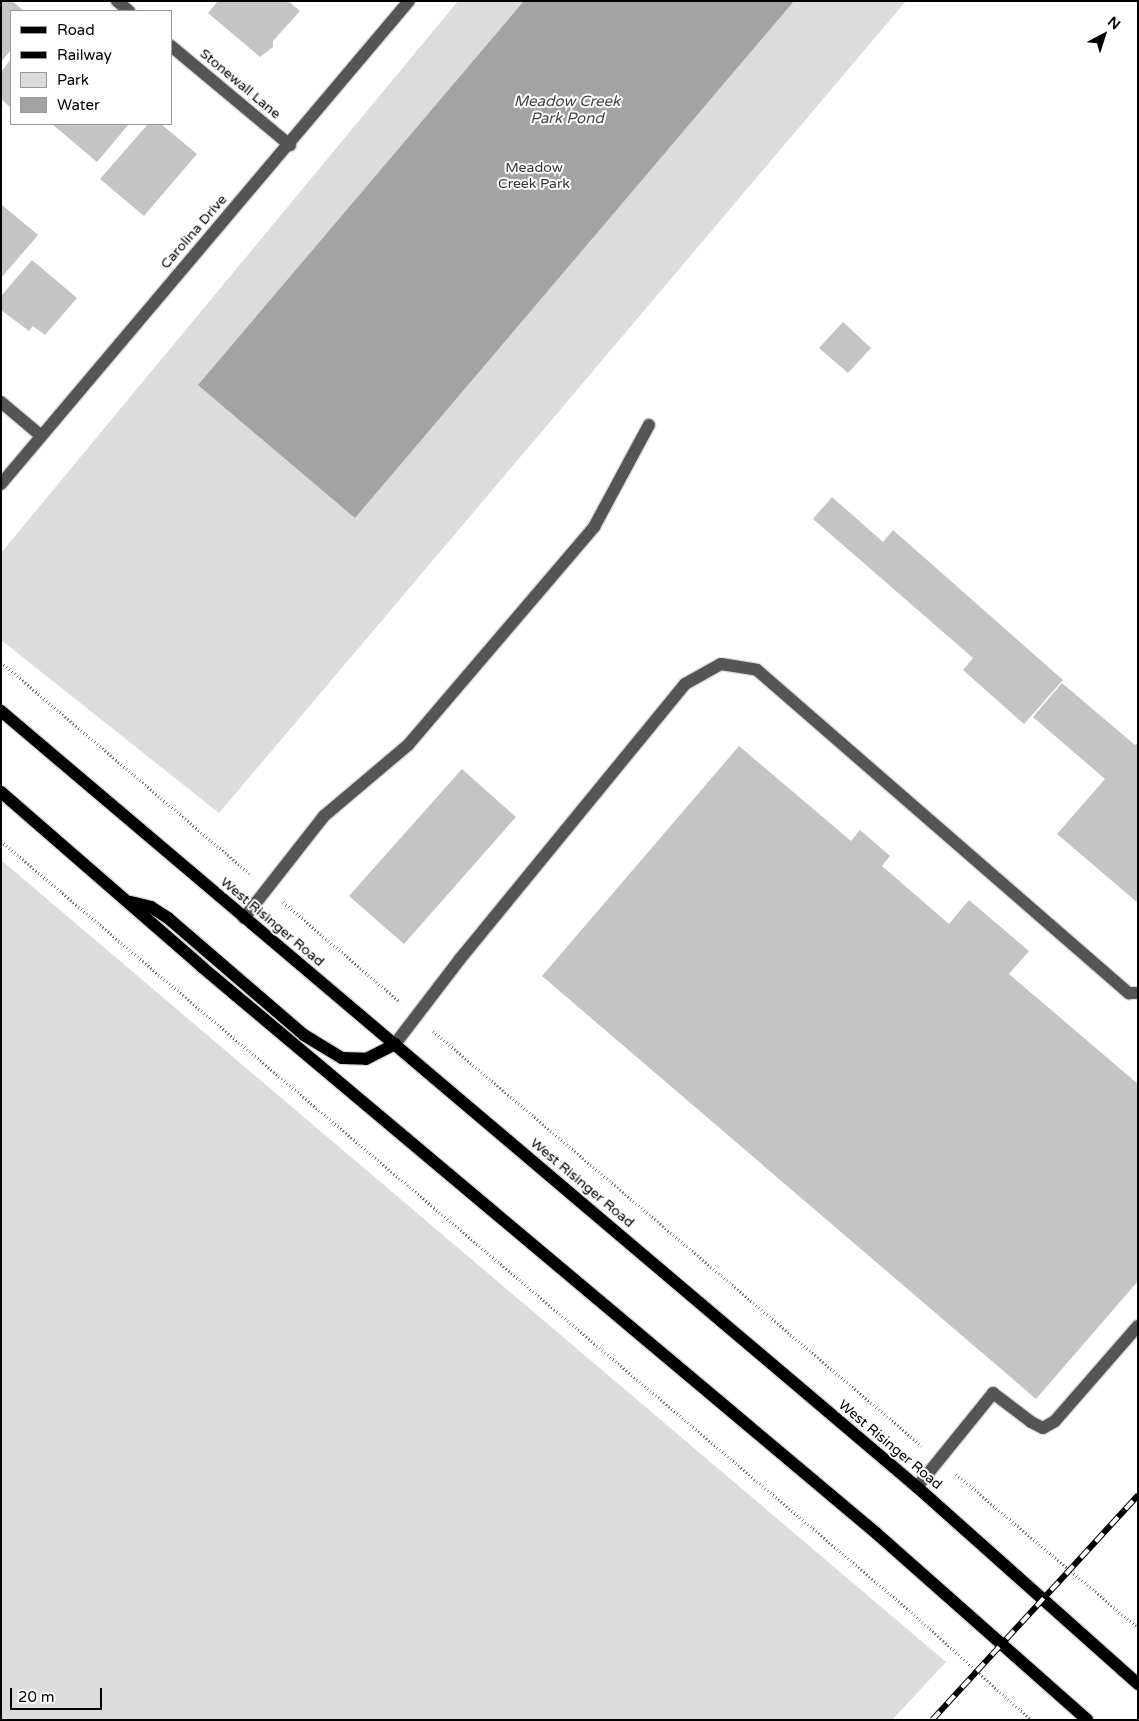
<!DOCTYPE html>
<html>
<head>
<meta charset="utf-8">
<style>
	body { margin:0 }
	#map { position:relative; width:1139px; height:1721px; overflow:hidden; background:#fff; font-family:"Varela Round",sans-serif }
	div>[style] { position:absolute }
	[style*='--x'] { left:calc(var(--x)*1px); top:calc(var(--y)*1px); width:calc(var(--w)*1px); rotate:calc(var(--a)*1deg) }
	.green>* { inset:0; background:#dcdcdc }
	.water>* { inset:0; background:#a3a3a3 }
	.building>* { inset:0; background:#c4c4c4 }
	.path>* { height:3px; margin-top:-1.5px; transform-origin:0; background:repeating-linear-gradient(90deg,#777 0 1px,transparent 0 3.5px) }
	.roads { filter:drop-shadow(1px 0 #dbdbdb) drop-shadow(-1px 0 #dbdbdb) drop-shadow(0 1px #dbdbdb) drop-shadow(0 -1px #dbdbdb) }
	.minor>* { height:12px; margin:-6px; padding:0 6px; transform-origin:6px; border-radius:6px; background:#555 }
	.major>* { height:12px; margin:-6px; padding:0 6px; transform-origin:6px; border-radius:6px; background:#000 }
	.rail>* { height:5.5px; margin-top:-2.75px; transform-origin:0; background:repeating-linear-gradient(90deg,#fff 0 11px,#000 0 22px); box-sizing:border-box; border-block:1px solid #000 }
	span { translate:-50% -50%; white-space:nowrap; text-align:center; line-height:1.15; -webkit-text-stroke:4px #fff; paint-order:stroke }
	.street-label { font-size:14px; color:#000 }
	.park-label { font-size:14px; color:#333 }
	.water-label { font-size:15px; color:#444; font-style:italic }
	.frame { position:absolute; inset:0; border:2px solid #000; pointer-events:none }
	.legend { position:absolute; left:10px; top:10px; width:162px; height:115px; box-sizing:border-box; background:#fff; border:1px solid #999; margin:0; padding:6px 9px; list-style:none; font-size:15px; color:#000 }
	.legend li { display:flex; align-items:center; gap:10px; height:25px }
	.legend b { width:25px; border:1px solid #999 }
	.north { position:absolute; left:1079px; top:10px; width:50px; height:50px; -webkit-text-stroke:4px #fff; paint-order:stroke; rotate:40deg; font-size:14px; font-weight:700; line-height:20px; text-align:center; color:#000 }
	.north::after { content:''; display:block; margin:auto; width:18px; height:22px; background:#000; clip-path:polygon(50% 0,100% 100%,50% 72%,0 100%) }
	.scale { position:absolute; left:10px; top:1688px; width:92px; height:22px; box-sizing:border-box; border:2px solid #000; border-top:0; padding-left:6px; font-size:15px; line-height:18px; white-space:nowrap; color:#000; -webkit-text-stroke:4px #fff; paint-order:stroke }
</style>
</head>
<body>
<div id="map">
	<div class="green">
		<i style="clip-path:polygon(458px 1px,906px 1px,219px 813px,1px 640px,1px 553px)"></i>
		<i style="clip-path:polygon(1px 860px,946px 1662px,892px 1720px,1px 1720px)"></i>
	</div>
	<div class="water">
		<i style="clip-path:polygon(524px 1px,794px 1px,355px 518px,198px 385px)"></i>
	</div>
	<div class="building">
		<i style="clip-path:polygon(1px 1px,12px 1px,24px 11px,11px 11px,11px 50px,1px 62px)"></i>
		<i style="clip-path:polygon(218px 1px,288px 1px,300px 11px,273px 41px,273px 47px,260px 57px,208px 13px)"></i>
		<i style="clip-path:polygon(11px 59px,11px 108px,1px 99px,1px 72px)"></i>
		<i style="clip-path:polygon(52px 124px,129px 124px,97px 162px)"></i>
		<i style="clip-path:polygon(148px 124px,161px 124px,197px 154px,144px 216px,100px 179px)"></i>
		<i style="clip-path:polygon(1px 204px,38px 235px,1px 278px)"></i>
		<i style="clip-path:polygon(32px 260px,77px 298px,45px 335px,33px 326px,29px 331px,1px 310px,1px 296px)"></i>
		<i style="clip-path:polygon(843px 322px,871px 348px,848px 373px,819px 348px)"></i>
		<i style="clip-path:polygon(832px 497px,883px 542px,893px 530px,1063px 680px,1024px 724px,963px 670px,973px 658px,813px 519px)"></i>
		<i style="clip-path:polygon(1062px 683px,1135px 745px,1138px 742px,1138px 903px,1057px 834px,1105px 779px,1033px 717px)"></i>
		<i style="clip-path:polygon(739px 746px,851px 841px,860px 830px,890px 856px,882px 866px,949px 924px,969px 900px,1029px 951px,1009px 974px,1138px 1084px,1138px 1281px,1036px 1399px,542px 976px)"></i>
		<i style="clip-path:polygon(462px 769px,516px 817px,404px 944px,349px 896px)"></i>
	</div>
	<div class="path">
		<i style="--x:1;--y:662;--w:327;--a:40.4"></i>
		<i style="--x:1;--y:841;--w:1190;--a:40.26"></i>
		<i style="--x:909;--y:1610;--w:164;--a:42"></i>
		<i style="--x:283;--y:902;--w:154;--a:40.5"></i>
		<i style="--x:433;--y:1031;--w:641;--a:40.32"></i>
		<i style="--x:956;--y:1474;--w:238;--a:40.2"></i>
	</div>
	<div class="roads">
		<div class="minor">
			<i style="--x:117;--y:1;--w:16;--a:40"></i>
			<i style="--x:171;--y:46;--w:155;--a:39.8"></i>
			<i style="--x:1;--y:402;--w:51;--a:40.2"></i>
			<i style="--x:1;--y:484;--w:632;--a:-49.81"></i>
			<i style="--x:244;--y:918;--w:130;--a:-51.9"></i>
			<i style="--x:324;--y:816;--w:110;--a:-40.2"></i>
			<i style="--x:408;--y:745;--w:287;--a:-49.5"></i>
			<i style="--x:594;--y:527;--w:116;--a:-61.7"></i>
			<i style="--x:395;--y:1044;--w:107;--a:-52.6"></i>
			<i style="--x:460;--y:959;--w:355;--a:-50.7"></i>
			<i style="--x:685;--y:684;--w:41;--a:-29.1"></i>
			<i style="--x:721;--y:664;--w:36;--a:9"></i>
			<i style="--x:757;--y:670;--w:493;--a:41"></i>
			<i style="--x:1129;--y:993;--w:9;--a:0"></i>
			<i style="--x:917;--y:1487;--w:121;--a:-51"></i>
			<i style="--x:993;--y:1393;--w:48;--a:37.3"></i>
			<i style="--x:1031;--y:1422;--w:13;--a:27"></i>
			<i style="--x:1043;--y:1428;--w:14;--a:-30"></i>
			<i style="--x:1055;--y:1421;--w:126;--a:-48.9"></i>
		</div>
		<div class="major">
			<i style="--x:1;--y:711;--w:1201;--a:40.27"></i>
			<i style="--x:917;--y:1487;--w:296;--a:41.7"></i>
			<i style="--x:1;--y:792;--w:267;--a:41"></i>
			<i style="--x:202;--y:967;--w:880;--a:40.02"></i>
			<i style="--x:876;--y:1533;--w:282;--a:41.5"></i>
			<i style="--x:131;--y:902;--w:21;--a:14"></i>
			<i style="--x:151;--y:907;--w:20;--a:33"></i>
			<i style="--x:168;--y:918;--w:179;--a:40.7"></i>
			<i style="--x:304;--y:1035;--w:44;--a:31.2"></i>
			<i style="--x:342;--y:1058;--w:24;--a:2"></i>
			<i style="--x:366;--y:1059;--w:33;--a:-27"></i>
		</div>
	</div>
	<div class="rail">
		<i style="--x:932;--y:1720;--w:305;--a:-47.5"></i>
	</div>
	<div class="street-label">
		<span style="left:240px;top:84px;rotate:40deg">Stonewall Lane</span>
		<span style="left:194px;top:232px;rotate:-49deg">Carolina Drive</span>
		<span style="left:272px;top:922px;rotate:40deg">West Risinger Road</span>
		<span style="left:582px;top:1183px;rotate:40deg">West Risinger Road</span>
		<span style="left:890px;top:1445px;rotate:40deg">West Risinger Road</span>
	</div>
	<div class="park-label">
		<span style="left:534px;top:176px">Meadow<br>Creek Park</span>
	</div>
	<div class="water-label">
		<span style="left:567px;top:110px">Meadow Creek<br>Park Pond</span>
	</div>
	<div class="frame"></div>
	<ul class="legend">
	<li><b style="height:6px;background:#000"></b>Road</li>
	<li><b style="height:6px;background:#000"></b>Railway</li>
	<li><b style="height:14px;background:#dcdcdc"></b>Park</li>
	<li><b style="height:14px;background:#a3a3a3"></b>Water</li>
	</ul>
	<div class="north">N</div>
	<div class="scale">20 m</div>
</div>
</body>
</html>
